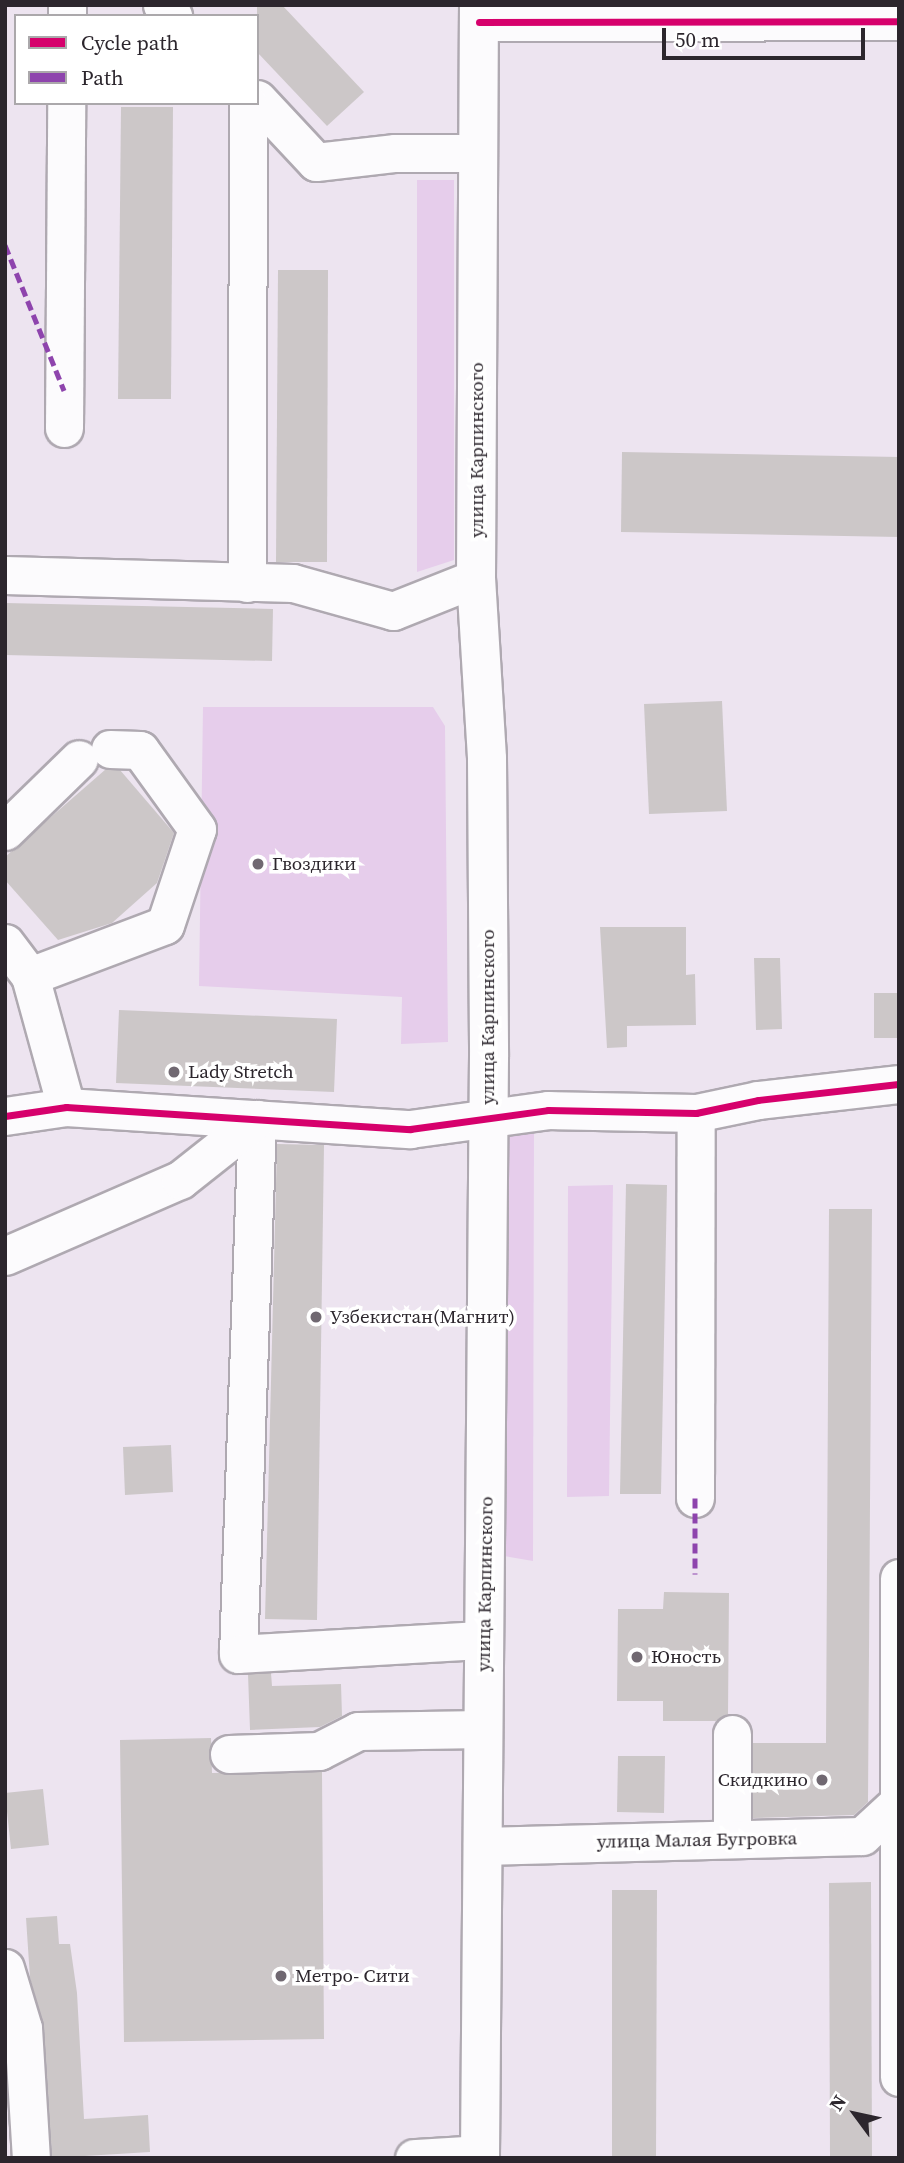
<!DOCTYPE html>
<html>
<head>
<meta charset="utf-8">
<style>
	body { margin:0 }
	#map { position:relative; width:904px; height:2163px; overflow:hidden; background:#ede4f0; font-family:"Source Serif 4",serif }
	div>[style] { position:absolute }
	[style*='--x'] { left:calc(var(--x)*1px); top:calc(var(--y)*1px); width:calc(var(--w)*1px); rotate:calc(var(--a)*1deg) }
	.green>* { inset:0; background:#e6cdeb }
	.building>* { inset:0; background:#ccc7c8 }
	.roads { filter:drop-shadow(2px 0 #afa9b1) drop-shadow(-2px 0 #afa9b1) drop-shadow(0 2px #afa9b1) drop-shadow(0 -2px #afa9b1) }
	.minor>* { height:37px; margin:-18.5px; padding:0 18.5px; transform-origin:18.5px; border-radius:18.5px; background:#fcfbfd }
	.major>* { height:38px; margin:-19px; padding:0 19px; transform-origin:19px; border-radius:19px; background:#fcfbfd }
	.quiet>* { height:5px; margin-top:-2.5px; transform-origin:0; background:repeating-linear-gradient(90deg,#8e44ad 0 10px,transparent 0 15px) }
	.cycleway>* { height:7px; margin:-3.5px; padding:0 3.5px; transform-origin:3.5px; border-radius:3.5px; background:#d6006c }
	.dots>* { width:19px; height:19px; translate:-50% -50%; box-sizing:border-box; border:4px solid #fff; border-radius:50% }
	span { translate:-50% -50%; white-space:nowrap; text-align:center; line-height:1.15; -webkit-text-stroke:7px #fff; paint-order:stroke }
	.street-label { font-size:19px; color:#2c262d }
	.poi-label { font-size:19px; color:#2c262d }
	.left { translate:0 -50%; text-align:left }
	.right { translate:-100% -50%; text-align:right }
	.frame { position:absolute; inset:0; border:7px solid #2c262d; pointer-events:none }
	.legend { position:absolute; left:14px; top:14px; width:245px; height:91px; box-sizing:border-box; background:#fff; border:2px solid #aba8ab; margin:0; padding:9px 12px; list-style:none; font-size:21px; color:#2c262d }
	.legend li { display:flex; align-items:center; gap:14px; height:35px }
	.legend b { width:35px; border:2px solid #aba8ab }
	.north { position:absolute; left:820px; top:2079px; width:70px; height:70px; -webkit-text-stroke:5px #fff; paint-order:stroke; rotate:303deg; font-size:19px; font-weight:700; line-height:28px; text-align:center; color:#2c262d }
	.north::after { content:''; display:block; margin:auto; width:24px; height:32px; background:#2c262d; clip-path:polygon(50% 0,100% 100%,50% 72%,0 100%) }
	.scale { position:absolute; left:662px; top:28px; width:203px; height:32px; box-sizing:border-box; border:4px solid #2c262d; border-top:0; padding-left:9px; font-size:21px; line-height:24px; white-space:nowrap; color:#2c262d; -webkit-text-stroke:5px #fff; paint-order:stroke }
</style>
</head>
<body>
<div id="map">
	<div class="green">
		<i style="clip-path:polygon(454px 180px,454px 560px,417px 572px,417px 180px)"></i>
		<i style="clip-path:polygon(203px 707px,433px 707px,445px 726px,448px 1042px,401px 1044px,402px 997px,199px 986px)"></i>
		<i style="clip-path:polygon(534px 1127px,533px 1561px,504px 1556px,506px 1128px)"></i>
		<i style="clip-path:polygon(613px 1185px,609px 1496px,567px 1497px,568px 1186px)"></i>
	</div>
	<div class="building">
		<i style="clip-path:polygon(257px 5px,282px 5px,364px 92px,327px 126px,257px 52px)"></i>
		<i style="clip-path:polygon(121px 107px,173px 107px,171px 399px,118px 399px)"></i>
		<i style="clip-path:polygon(278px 270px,328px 270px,327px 562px,276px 562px)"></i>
		<i style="clip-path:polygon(622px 452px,899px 457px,899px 537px,621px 532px)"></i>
		<i style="clip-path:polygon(5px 603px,273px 609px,272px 661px,5px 655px)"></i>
		<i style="clip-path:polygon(722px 701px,727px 811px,649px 814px,644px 704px)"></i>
		<i style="clip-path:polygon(106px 769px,120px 770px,174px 833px,157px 883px,112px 923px,58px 940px,5px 880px,5px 857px)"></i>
		<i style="clip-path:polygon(600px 927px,686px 927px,686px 975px,695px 974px,696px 1025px,627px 1026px,627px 1047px,607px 1048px)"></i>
		<i style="clip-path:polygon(754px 958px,780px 958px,782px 1029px,756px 1030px)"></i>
		<i style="clip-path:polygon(874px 993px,899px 993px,899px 1038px,874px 1038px)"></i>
		<i style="clip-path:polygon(119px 1010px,337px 1019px,334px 1092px,116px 1083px)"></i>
		<i style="clip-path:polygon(277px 1144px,324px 1145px,317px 1620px,265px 1619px)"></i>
		<i style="clip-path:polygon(626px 1184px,667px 1185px,661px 1494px,620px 1494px)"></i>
		<i style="clip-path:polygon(829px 1209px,872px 1209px,868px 1802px,854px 1815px,753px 1818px,753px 1743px,826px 1743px)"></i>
		<i style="clip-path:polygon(171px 1445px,173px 1492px,125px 1495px,123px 1447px)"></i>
		<i style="clip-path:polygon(664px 1592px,729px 1593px,728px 1714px,716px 1721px,663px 1721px,663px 1701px,617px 1701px,618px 1609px,663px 1609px)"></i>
		<i style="clip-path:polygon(271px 1673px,272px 1686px,341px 1684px,342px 1716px,320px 1727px,250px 1730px,248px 1674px)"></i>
		<i style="clip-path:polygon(211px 1738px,212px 1773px,322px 1772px,324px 2039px,124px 2042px,120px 1740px)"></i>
		<i style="clip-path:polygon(618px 1756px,665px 1756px,664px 1813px,617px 1812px)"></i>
		<i style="clip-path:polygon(43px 1789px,49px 1845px,11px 1849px,5px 1793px)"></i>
		<i style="clip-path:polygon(871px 1882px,872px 2158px,830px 2158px,829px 1883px)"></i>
		<i style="clip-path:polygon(612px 1890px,657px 1890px,656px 2158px,612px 2158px)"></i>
		<i style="clip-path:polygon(57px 1916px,59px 1944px,70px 1944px,77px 1993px,84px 2119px,148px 2115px,150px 2152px,52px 2158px,44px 2027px,30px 1978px,26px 1918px)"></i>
	</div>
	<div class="roads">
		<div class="minor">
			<i style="--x:162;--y:5;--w:16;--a:45"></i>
			<i style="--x:67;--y:16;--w:11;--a:-90"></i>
			<i style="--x:479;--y:22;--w:420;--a:-0.1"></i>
			<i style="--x:257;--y:99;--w:86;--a:46.9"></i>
			<i style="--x:316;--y:162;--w:80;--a:-6.5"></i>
			<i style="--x:395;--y:153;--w:83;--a:0"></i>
			<i style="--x:64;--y:428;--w:325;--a:-89.6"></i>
			<i style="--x:5;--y:575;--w:288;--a:1.6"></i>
			<i style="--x:293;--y:583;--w:104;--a:15.6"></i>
			<i style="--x:393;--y:611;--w:89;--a:-21.7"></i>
			<i style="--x:247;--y:583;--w:480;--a:-89.9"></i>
			<i style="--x:5;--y:831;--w:103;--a:-44.2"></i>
			<i style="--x:5;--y:943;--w:41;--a:52.9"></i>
			<i style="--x:30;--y:976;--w:136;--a:74.6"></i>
			<i style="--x:30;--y:976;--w:144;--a:-20.7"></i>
			<i style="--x:165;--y:925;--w:101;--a:-71.6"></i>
			<i style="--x:197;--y:829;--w:97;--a:-125.8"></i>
			<i style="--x:140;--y:750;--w:30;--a:-178"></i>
			<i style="--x:5;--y:1116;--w:62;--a:-8.4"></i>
			<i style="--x:66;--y:1107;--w:345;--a:3.7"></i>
			<i style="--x:410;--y:1129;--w:139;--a:-7.8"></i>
			<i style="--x:548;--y:1110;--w:148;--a:1.2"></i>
			<i style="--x:696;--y:1113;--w:63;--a:-11.8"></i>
			<i style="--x:758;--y:1100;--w:142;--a:-6.5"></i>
			<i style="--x:257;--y:1119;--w:535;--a:92.03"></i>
			<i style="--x:238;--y:1654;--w:246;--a:-3.3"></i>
			<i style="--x:5;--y:1256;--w:191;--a:-23.5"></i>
			<i style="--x:180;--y:1180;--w:98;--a:-38.4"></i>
			<i style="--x:695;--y:1498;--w:385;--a:-89.9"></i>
			<i style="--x:899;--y:1578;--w:499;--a:90"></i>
			<i style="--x:229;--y:1754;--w:90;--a:-1.9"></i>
			<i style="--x:319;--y:1751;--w:44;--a:-27.1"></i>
			<i style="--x:358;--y:1731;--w:125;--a:-0.9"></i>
			<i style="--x:732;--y:1839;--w:105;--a:-90"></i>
			<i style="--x:482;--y:1846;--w:380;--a:-1.5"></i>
			<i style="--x:862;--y:1836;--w:50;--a:-42.6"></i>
			<i style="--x:5;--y:1968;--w:63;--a:73.3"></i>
			<i style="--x:23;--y:2028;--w:130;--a:86.5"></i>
			<i style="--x:414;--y:2158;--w:66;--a:-3.5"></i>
		</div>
		<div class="major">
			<i style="--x:479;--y:5;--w:573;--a:90.3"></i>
			<i style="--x:476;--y:578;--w:181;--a:86.5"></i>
			<i style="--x:487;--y:759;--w:298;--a:89.6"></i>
			<i style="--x:489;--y:1057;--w:1101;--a:90.47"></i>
		</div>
	</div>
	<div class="quiet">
		<i style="--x:5;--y:245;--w:157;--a:67.9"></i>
		<i style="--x:695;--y:1498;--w:76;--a:90"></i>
	</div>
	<div class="cycleway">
		<i style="--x:479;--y:22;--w:420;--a:-0.1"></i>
		<i style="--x:5;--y:1116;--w:62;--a:-8.4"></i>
		<i style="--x:66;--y:1107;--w:345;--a:3.7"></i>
		<i style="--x:410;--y:1129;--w:139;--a:-7.8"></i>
		<i style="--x:548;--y:1110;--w:148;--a:1.2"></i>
		<i style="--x:696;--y:1113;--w:63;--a:-11.8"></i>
		<i style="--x:758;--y:1100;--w:142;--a:-6.5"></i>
	</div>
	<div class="dots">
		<i style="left:258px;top:864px;background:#706871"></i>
		<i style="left:174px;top:1072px;background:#706871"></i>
		<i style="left:316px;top:1317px;background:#706871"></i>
		<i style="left:637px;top:1657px;background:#706871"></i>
		<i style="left:822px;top:1780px;background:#706871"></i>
		<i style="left:281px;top:1976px;background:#706871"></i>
	</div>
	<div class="street-label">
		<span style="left:477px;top:450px;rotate:-90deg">улица Карпинского</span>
		<span style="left:488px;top:1017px;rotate:-90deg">улица Карпинского</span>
		<span style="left:485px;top:1584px;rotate:-89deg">улица Карпинского</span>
		<span style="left:697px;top:1840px;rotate:-1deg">улица Малая Бугровка</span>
	</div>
	<div class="poi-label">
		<span class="left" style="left:272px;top:864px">Гвоздики</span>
		<span class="left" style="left:188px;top:1072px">Lady Stretch</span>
		<span class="left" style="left:330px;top:1317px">Узбекистан(Магнит)</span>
		<span class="left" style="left:651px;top:1657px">Юность</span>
		<span class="right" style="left:808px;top:1780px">Скидкино</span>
		<span class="left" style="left:295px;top:1976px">Метро- Сити</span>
	</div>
	<div class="frame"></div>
	<ul class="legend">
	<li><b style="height:9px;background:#d6006c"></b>Cycle path</li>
	<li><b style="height:9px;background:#8e44ad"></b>Path</li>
	</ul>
	<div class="north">N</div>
	<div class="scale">50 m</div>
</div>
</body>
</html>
